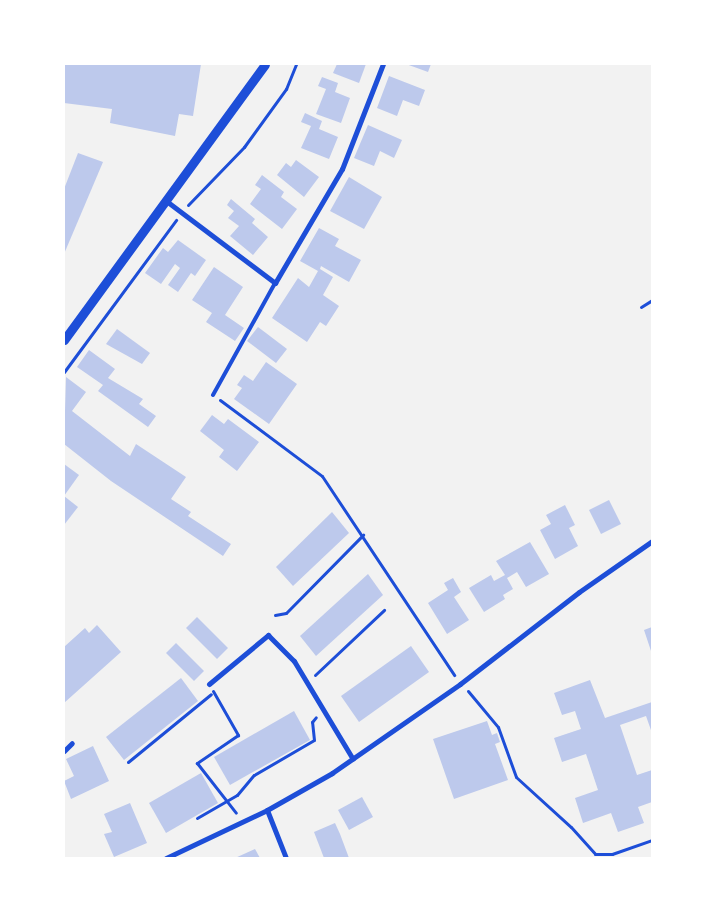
<!DOCTYPE html>
<html>
<head>
<meta charset="utf-8">
<style>
	body { margin:0 }
	#map { position:relative; width:716px; height:922px; overflow:hidden; background:#f2f2f2; font-family:Arial,sans-serif }
	div>[style] { position:absolute }
	[style*='--x'] { left:calc(var(--x)*1px); top:calc(var(--y)*1px); width:calc(var(--w)*1px); rotate:calc(var(--a)*1deg) }
	.building>* { inset:0; background:#bdc9ec }
	.path>* { height:3px; margin:-1.5px; padding:0 1.5px; transform-origin:1.5px; border-radius:1.5px; background:#1d4ed8 }
	.service>* { height:4px; margin:-2px; padding:0 2px; transform-origin:2px; border-radius:2px; background:#1d4ed8 }
	.minor>* { height:5px; margin:-2.5px; padding:0 2.5px; transform-origin:2.5px; border-radius:2.5px; background:#1d4ed8 }
	.tertiary>* { height:9px; margin:-4.5px; padding:0 4.5px; transform-origin:4.5px; border-radius:4.5px; background:#1d4ed8 }
	span { translate:-50% -50%; white-space:nowrap; text-align:center; line-height:1.15; -webkit-text-stroke:5px #fff; paint-order:stroke }
	.frame { position:absolute; inset:0; border:65px solid #fff; pointer-events:none }
</style>
</head>
<body>
<div id="map">
	<div class="building">
		<i style="clip-path:polygon(64px 64px,201px 64px,193px 116px,179px 114px,175px 136px,110px 123px,112px 109px,64px 103px)"></i>
		<i style="clip-path:polygon(337px 64px,366px 64px,359px 83px,333px 73px)"></i>
		<i style="clip-path:polygon(406px 64px,431px 64px,428px 72px)"></i>
		<i style="clip-path:polygon(389px 76px,425px 90px,419px 106px,403px 100px,397px 116px,377px 108px)"></i>
		<i style="clip-path:polygon(322px 77px,338px 83px,335px 92px,350px 98px,341px 123px,316px 114px,326px 89px,318px 86px)"></i>
		<i style="clip-path:polygon(305px 113px,322px 121px,319px 129px,338px 137px,329px 159px,301px 148px,311px 126px,301px 122px)"></i>
		<i style="clip-path:polygon(368px 125px,402px 140px,394px 158px,380px 151px,374px 166px,354px 158px)"></i>
		<i style="clip-path:polygon(78px 153px,103px 162px,64px 254px,64px 189px)"></i>
		<i style="clip-path:polygon(296px 160px,319px 177px,304px 197px,277px 175px,286px 163px,291px 167px)"></i>
		<i style="clip-path:polygon(262px 175px,284px 192px,281px 197px,297px 209px,282px 229px,250px 204px,261px 189px,255px 185px)"></i>
		<i style="clip-path:polygon(349px 177px,382px 197px,364px 229px,330px 211px)"></i>
		<i style="clip-path:polygon(231px 199px,255px 219px,252px 223px,268px 237px,253px 255px,230px 236px,239px 226px,228px 218px,234px 211px,227px 205px)"></i>
		<i style="clip-path:polygon(319px 228px,339px 239px,335px 246px,361px 260px,349px 282px,321px 266px,320px 269px,333px 277px,323px 295px,339px 306px,326px 326px,320px 322px,307px 342px,272px 318px,298px 278px,309px 287px,318px 271px,300px 261px)"></i>
		<i style="clip-path:polygon(178px 240px,206px 260px,195px 276px,191px 273px,178px 292px,168px 285px,180px 268px,175px 264px,161px 284px,145px 273px,163px 248px,168px 252px)"></i>
		<i style="clip-path:polygon(214px 267px,243px 287px,225px 315px,244px 328px,235px 341px,206px 322px,212px 313px,192px 300px)"></i>
		<i style="clip-path:polygon(258px 327px,287px 349px,276px 363px,247px 341px)"></i>
		<i style="clip-path:polygon(117px 329px,150px 353px,142px 364px,106px 344px)"></i>
		<i style="clip-path:polygon(89px 350px,115px 369px,108px 378px,143px 399px,139px 404px,156px 416px,148px 427px,98px 391px,103px 385px,77px 367px)"></i>
		<i style="clip-path:polygon(266px 362px,297px 384px,269px 424px,234px 399px,242px 388px,237px 385px,244px 375px,253px 381px)"></i>
		<i style="clip-path:polygon(66px 377px,86px 392px,72px 411px,130px 456px,136px 444px,186px 477px,171px 499px,191px 512px,188px 516px,231px 544px,223px 556px,111px 481px,64px 444px)"></i>
		<i style="clip-path:polygon(212px 415px,224px 424px,228px 419px,259px 442px,237px 471px,219px 457px,224px 450px,200px 431px)"></i>
		<i style="clip-path:polygon(64px 464px,79px 475px,64px 496px)"></i>
		<i style="clip-path:polygon(64px 496px,78px 507px,64px 525px)"></i>
		<i style="clip-path:polygon(609px 500px,621px 524px,601px 534px,589px 510px)"></i>
		<i style="clip-path:polygon(565px 505px,575px 525px,569px 528px,578px 546px,555px 559px,540px 530px,551px 524px,546px 515px)"></i>
		<i style="clip-path:polygon(332px 512px,349px 533px,293px 586px,276px 567px)"></i>
		<i style="clip-path:polygon(530px 542px,549px 574px,526px 587px,517px 572px,507px 578px,513px 589px,503px 595px,505px 599px,484px 612px,469px 588px,491px 575px,494px 581px,505px 575px,496px 561px)"></i>
		<i style="clip-path:polygon(368px 574px,383px 595px,316px 656px,300px 636px)"></i>
		<i style="clip-path:polygon(453px 578px,461px 592px,454px 597px,469px 620px,447px 634px,428px 603px,448px 590px,444px 583px)"></i>
		<i style="clip-path:polygon(197px 617px,228px 648px,217px 659px,186px 628px)"></i>
		<i style="clip-path:polygon(97px 625px,121px 652px,64px 703px,64px 647px,85px 628px,89px 633px)"></i>
		<i style="clip-path:polygon(652px 627px,652px 654px,644px 630px)"></i>
		<i style="clip-path:polygon(176px 643px,204px 671px,194px 681px,166px 653px)"></i>
		<i style="clip-path:polygon(411px 646px,429px 672px,359px 722px,341px 696px)"></i>
		<i style="clip-path:polygon(181px 678px,198px 701px,124px 760px,106px 737px)"></i>
		<i style="clip-path:polygon(590px 680px,605px 718px,652px 702px,652px 733px,646px 716px,620px 725px,637px 775px,652px 770px,652px 802px,638px 807px,644px 823px,618px 832px,611px 813px,583px 823px,575px 798px,598px 790px,586px 754px,562px 762px,554px 738px,581px 729px,575px 711px,562px 715px,554px 693px)"></i>
		<i style="clip-path:polygon(294px 711px,310px 740px,230px 785px,214px 757px)"></i>
		<i style="clip-path:polygon(487px 721px,492px 735px,497px 733px,500px 742px,495px 744px,508px 780px,454px 799px,433px 739px)"></i>
		<i style="clip-path:polygon(93px 746px,109px 781px,71px 799px,64px 781px,74px 776px,66px 759px)"></i>
		<i style="clip-path:polygon(201px 773px,218px 803px,166px 833px,149px 803px)"></i>
		<i style="clip-path:polygon(362px 797px,373px 817px,349px 830px,338px 810px)"></i>
		<i style="clip-path:polygon(130px 803px,147px 843px,114px 857px,104px 834px,112px 832px,104px 814px)"></i>
		<i style="clip-path:polygon(335px 823px,340px 834px,349px 858px,324px 858px,314px 832px)"></i>
		<i style="clip-path:polygon(255px 849px,260px 858px,235px 858px)"></i>
	</div>
	<div class="path">
		<i style="--x:188;--y:205;--w:81;--a:-46"></i>
		<i style="--x:244;--y:147;--w:72;--a:-54.1"></i>
		<i style="--x:286;--y:89;--w:27;--a:-68"></i>
		<i style="--x:641;--y:307;--w:13;--a:-32"></i>
		<i style="--x:64;--y:372;--w:189;--a:-53.6"></i>
		<i style="--x:220;--y:400;--w:127;--a:36.7"></i>
		<i style="--x:322;--y:476;--w:239;--a:56.4"></i>
		<i style="--x:275;--y:615;--w:11;--a:-10"></i>
		<i style="--x:286;--y:613;--w:110;--a:-45.4"></i>
		<i style="--x:315;--y:675;--w:95;--a:-43.3"></i>
		<i style="--x:213;--y:691;--w:51;--a:60.4"></i>
		<i style="--x:238;--y:735;--w:50;--a:145.7"></i>
		<i style="--x:197;--y:763;--w:63;--a:52"></i>
		<i style="--x:468;--y:691;--w:47;--a:50.2"></i>
		<i style="--x:498;--y:727;--w:53;--a:70.2"></i>
		<i style="--x:516;--y:777;--w:74;--a:42.3"></i>
		<i style="--x:571;--y:827;--w:36;--a:48"></i>
		<i style="--x:595;--y:854;--w:17;--a:0"></i>
		<i style="--x:612;--y:854;--w:42;--a:-19.3"></i>
		<i style="--x:128;--y:762;--w:107;--a:-39.3"></i>
		<i style="--x:197;--y:818;--w:46;--a:-29.9"></i>
		<i style="--x:237;--y:795;--w:26;--a:-50"></i>
		<i style="--x:254;--y:775;--w:69;--a:-30.3"></i>
		<i style="--x:314;--y:740;--w:18;--a:-96"></i>
		<i style="--x:312;--y:722;--w:6;--a:-51"></i>
	</div>
	<div class="service">
		<i style="--x:213;--y:395;--w:128;--a:-61"></i>
	</div>
	<div class="minor">
		<i style="--x:165;--y:200;--w:138;--a:37"></i>
		<i style="--x:275;--y:283;--w:132;--a:-59.6"></i>
		<i style="--x:342;--y:169;--w:113;--a:-68.7"></i>
		<i style="--x:209;--y:684;--w:77;--a:-39.7"></i>
		<i style="--x:268;--y:635;--w:37;--a:45"></i>
		<i style="--x:294;--y:661;--w:114;--a:59"></i>
		<i style="--x:64;--y:751;--w:11;--a:-45"></i>
		<i style="--x:267;--y:810;--w:52;--a:68.4"></i>
		<i style="--x:166;--y:858;--w:112;--a:-25.4"></i>
		<i style="--x:267;--y:810;--w:75;--a:-29.6"></i>
		<i style="--x:332;--y:773;--w:156;--a:-34.8"></i>
		<i style="--x:460;--y:684;--w:150;--a:-37.7"></i>
		<i style="--x:579;--y:592;--w:89;--a:-34.9"></i>
	</div>
	<div class="tertiary">
		<i style="--x:64;--y:340;--w:341;--a:-53.9"></i>
	</div>
	<div class="frame"></div>
</div>
</body>
</html>
